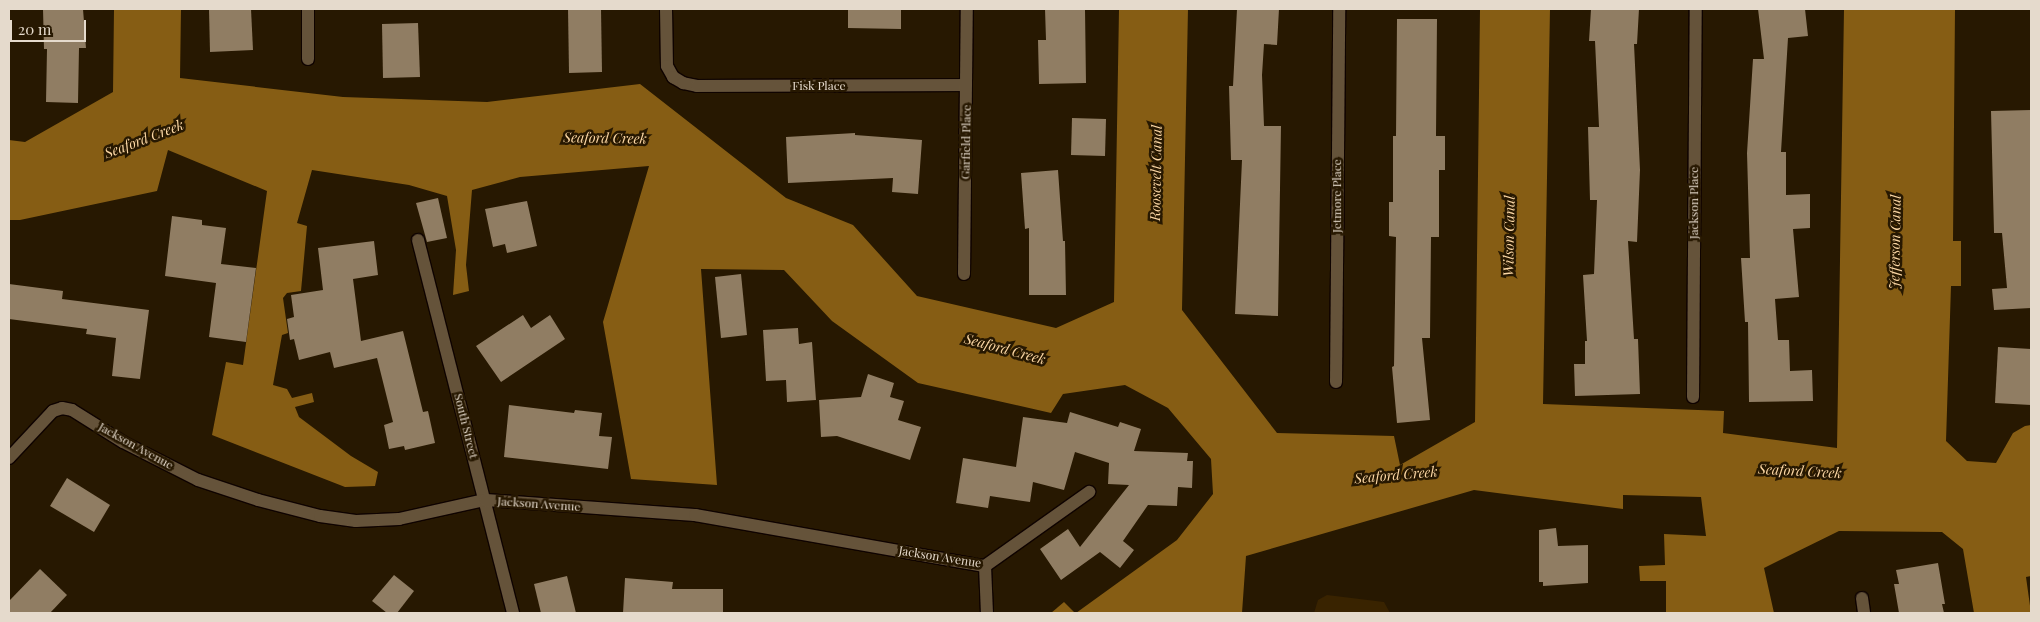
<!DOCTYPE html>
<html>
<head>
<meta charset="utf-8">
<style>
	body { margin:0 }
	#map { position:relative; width:2040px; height:622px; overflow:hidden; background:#271801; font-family:"Playfair Display",serif }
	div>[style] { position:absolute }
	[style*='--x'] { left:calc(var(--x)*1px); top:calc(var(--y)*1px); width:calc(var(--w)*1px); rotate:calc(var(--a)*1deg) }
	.green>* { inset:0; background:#392300 }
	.water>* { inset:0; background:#865d14 }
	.building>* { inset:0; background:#907d63 }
	.roads { filter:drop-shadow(1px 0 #0f0300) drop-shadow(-1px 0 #0f0300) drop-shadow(0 1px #0f0300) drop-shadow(0 -1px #0f0300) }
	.minor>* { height:12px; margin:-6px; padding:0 6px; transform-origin:6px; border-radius:6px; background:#65533a }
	span { translate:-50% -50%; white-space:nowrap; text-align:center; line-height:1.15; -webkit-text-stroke:5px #271801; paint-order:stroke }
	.street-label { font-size:12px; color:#e5dacc }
	.water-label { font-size:14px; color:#fcd7a4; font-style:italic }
	.frame { position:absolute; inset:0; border:10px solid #e5dacc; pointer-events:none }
	.scale { position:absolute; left:10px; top:20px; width:76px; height:22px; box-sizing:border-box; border:2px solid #e5dacc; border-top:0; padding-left:6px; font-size:15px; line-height:18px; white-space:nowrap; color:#e5dacc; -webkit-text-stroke:4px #271801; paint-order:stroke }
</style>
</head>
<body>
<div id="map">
	<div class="green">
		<i style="clip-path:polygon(1327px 595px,1384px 602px,1390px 613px,1314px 613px,1318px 600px)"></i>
	</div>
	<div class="water">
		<i style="clip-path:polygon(114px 9px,181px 9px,180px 78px,343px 97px,487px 102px,640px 84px,786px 198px,853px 225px,917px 296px,1056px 328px,1114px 302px,1119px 9px,1188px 9px,1182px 310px,1277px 433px,1394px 436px,1400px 465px,1475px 422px,1480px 9px,1550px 9px,1543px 404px,1724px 411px,1723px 433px,1837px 448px,1844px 9px,1955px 9px,1953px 241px,1961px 241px,1961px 286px,1951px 286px,1946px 441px,1967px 461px,1996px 463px,2013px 433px,2025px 426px,2031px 425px,2031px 576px,2026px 577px,2031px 613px,1974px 613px,1963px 549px,1942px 532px,1839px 531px,1764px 568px,1774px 613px,1666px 613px,1666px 581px,1640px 581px,1639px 566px,1665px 565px,1664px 534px,1706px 536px,1701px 497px,1623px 495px,1623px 509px,1474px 490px,1246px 556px,1242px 613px,1076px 613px,1177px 540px,1213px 494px,1211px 459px,1168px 408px,1125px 385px,1063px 394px,1051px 413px,918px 383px,832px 321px,784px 270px,701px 269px,717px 485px,631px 479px,603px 322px,649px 166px,520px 177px,472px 190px,466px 265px,469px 291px,453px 295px,456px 250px,447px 196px,409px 185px,312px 170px,297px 223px,307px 226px,301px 291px,287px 293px,283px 298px,288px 333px,282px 335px,273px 385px,287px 389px,292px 398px,312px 393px,314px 402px,295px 407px,299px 417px,351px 456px,378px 472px,375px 486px,345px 487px,212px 435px,226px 362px,243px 365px,267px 191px,168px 150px,157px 191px,20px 220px,9px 220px,9px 140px,25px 142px,113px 92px)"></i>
		<i style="clip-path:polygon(1064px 602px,1075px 613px,1051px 613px)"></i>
	</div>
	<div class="building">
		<i style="clip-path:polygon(43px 9px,83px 9px,86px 48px,79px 48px,78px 103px,46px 102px,47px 49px,44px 49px)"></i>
		<i style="clip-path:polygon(209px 9px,251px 9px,253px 50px,210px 52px)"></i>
		<i style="clip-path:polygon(568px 9px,601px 9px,602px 72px,569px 73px)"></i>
		<i style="clip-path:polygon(848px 9px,901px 9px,901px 29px,848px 28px)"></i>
		<i style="clip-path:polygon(1045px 9px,1085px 9px,1086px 83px,1039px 84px,1038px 40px,1046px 40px)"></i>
		<i style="clip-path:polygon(1237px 9px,1279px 9px,1277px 45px,1264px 44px,1262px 75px,1264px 126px,1281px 126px,1278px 316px,1235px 314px,1242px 160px,1231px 160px,1229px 86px,1233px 86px)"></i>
		<i style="clip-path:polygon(1591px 9px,1639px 9px,1637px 44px,1634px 44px,1640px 170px,1637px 242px,1628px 241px,1634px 339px,1638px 339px,1640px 394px,1575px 396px,1574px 364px,1585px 364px,1585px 341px,1587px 341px,1583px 275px,1594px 274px,1597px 200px,1590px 200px,1588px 127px,1599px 127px,1595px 41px,1589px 41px)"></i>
		<i style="clip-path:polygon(1758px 9px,1805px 9px,1808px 36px,1788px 38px,1781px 152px,1786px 152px,1786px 195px,1810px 194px,1810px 228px,1793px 229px,1799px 297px,1775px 299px,1778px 340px,1789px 340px,1790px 371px,1812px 370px,1813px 401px,1749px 402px,1748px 322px,1745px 322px,1741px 258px,1750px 258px,1747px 153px,1753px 59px,1764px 59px)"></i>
		<i style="clip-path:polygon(1397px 19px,1437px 19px,1436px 136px,1445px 136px,1445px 170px,1439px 170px,1439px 237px,1431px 237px,1430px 338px,1422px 338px,1430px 420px,1397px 423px,1392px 367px,1394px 366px,1396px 237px,1389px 236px,1389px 202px,1393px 202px,1393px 136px,1396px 136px)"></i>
		<i style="clip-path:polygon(418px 23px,420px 77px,383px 78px,382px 24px)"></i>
		<i style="clip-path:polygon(2031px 110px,2031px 308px,1994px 310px,1992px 289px,2007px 288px,2002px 233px,1994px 233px,1991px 111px)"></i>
		<i style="clip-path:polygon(1072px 118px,1106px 119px,1105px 156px,1071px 155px)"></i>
		<i style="clip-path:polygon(855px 133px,855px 135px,922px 140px,918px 194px,892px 192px,893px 178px,788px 183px,786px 137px)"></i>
		<i style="clip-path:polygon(1058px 170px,1063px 241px,1065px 241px,1066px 295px,1029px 295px,1029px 228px,1025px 229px,1021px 173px)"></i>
		<i style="clip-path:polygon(438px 198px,447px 238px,427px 242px,416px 203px)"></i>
		<i style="clip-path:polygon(527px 201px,537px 246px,507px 253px,505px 244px,493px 247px,485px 209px)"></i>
		<i style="clip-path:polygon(172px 216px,202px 220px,202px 225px,226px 228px,221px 264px,256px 268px,246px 342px,209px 337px,216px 283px,165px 276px)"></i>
		<i style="clip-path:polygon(374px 241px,378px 275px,353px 279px,361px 341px,403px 331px,423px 412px,428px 411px,435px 443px,405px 450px,404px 446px,389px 449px,384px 425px,393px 422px,377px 358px,334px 368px,330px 352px,299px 360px,294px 339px,290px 340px,287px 319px,294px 317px,291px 295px,323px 290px,318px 248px)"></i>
		<i style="clip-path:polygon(741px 274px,747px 335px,721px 338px,715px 277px)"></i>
		<i style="clip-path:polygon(9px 284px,63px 291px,62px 299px,149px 310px,140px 379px,112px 376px,116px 338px,86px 334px,87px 329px,9px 319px)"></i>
		<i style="clip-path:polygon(523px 315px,531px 328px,550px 315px,565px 339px,501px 382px,476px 346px)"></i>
		<i style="clip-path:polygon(798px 328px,799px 344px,812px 342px,816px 400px,787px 402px,786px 380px,766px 381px,763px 330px)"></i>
		<i style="clip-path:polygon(1998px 347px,2031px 349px,2031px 405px,1995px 403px)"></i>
		<i style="clip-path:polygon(868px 374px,894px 383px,890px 397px,904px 401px,898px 420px,921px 427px,910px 460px,837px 436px,821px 437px,819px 400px,861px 397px)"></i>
		<i style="clip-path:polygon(509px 405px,574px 413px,575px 410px,602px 413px,599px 436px,612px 437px,608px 469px,504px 457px)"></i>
		<i style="clip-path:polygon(1070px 412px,1118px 427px,1120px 422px,1141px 429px,1134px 451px,1188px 453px,1187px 461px,1193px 461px,1192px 488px,1178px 487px,1177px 506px,1148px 505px,1123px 541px,1134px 550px,1120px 568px,1100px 552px,1061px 580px,1040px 549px,1068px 529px,1080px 547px,1129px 485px,1108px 484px,1109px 463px,1075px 452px,1064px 490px,1033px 482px,1030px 502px,990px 496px,988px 508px,956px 503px,963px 458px,1016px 467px,1023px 417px,1067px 423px)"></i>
		<i style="clip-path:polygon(67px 478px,110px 505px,94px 532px,50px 506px)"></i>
		<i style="clip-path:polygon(1556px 528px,1558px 546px,1588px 545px,1588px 583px,1543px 586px,1543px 582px,1539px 582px,1539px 530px)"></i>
		<i style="clip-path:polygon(1938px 563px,1945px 604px,1942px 604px,1944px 613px,1899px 613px,1894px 584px,1899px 584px,1896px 570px)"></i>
		<i style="clip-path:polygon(40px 569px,67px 595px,50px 613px,9px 613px,9px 601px)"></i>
		<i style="clip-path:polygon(394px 575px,414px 591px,397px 613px,387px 613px,372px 601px)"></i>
		<i style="clip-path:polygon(567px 576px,576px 613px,541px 613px,534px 584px)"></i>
		<i style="clip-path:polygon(625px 578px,673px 582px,672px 589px,723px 589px,723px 613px,623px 613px)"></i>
	</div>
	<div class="roads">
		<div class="minor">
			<i style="--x:666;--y:9;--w:57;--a:89"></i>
			<i style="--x:667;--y:66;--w:13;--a:61"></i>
			<i style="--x:673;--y:77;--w:12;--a:31"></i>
			<i style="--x:683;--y:83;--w:14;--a:12"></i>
			<i style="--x:697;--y:86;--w:269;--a:-0.2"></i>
			<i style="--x:308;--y:59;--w:50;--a:-90"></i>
			<i style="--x:418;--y:240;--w:385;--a:75.7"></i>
			<i style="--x:964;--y:274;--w:265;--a:-89.4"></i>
			<i style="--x:1336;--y:382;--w:373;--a:-89.5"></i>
			<i style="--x:1693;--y:397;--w:388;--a:-89.6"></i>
			<i style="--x:9;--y:458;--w:64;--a:-46.9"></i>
			<i style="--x:53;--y:411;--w:9;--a:-18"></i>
			<i style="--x:62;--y:408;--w:10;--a:11"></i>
			<i style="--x:72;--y:410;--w:60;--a:32.1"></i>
			<i style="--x:123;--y:442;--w:84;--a:26.9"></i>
			<i style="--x:198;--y:480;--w:63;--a:18.4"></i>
			<i style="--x:258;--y:500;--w:64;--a:14.5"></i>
			<i style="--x:320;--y:516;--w:36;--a:8"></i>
			<i style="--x:356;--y:521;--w:43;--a:-2.7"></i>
			<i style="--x:399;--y:519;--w:88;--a:-12.5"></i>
			<i style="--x:485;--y:500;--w:211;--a:4.1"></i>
			<i style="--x:695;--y:515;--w:294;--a:10"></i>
			<i style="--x:985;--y:566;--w:128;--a:-35.4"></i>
			<i style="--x:985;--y:566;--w:47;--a:87.6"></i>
			<i style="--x:1862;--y:598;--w:15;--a:82"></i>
		</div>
	</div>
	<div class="street-label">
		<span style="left:819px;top:86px">Fisk Place</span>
		<span style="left:966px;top:142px;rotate:-89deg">Garfield Place</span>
		<span style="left:1337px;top:196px;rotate:-90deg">Jetmore Place</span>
		<span style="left:1694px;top:203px;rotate:-90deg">Jackson Place</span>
		<span style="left:466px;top:426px;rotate:76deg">South Street</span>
		<span style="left:136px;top:446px;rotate:29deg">Jackson Avenue</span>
		<span style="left:539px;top:504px;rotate:4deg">Jackson Avenue</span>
		<span style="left:940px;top:557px;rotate:9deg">Jackson Avenue</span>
	</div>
	<div class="water-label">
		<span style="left:605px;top:138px;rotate:1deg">Seaford Creek</span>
		<span style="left:144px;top:139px;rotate:-21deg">Seaford Creek</span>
		<span style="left:1156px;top:173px;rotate:-89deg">Roosevelt Canal</span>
		<span style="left:1509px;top:236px;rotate:-89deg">Wilson Canal</span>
		<span style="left:1895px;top:242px;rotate:-89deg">Jefferson Canal</span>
		<span style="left:1005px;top:349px;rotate:15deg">Seaford Creek</span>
		<span style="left:1800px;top:471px;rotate:3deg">Seaford Creek</span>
		<span style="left:1396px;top:475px;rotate:-5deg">Seaford Creek</span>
	</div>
	<div class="frame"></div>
	<div class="scale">20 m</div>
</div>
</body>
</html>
